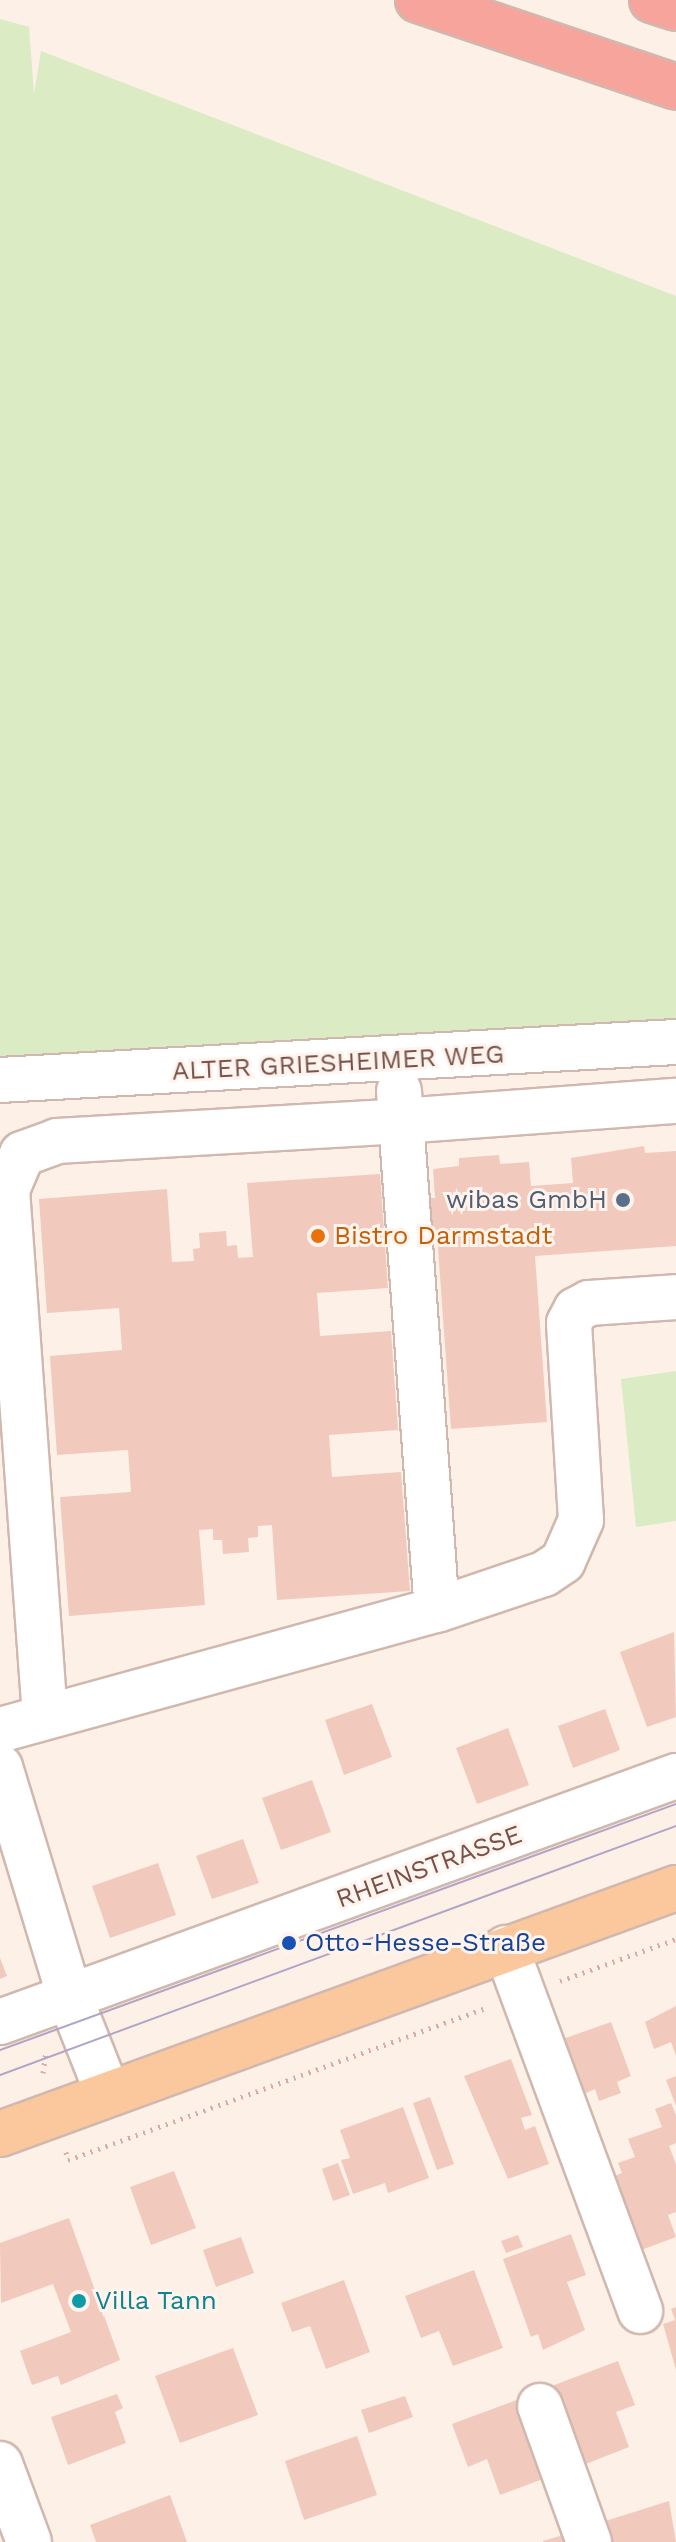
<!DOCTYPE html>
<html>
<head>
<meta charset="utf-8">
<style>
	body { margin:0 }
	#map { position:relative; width:676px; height:2542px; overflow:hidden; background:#fdf0e6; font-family:"Work Sans",sans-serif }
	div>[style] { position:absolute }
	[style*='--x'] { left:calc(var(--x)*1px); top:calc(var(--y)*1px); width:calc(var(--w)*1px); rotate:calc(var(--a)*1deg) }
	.green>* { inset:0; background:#dbebc4 }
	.building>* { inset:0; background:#f2c9bd }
	.path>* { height:5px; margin-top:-2.5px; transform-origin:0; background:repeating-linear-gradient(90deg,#d8aca0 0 2px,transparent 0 8px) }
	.roads { filter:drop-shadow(2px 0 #d1b8ae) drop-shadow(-2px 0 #d1b8ae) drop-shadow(0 2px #d1b8ae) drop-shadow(0 -2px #d1b8ae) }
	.minor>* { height:44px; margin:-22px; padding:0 22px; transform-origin:22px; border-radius:22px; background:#fff }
	.major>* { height:44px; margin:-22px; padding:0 22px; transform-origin:22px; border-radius:22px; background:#fbc89e }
	.highway>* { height:44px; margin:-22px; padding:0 22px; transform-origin:22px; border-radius:22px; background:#f7a49d }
	.tram>* { height:2px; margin:-1px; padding:0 1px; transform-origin:1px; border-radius:1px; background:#b0a4c7 }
	.dots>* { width:22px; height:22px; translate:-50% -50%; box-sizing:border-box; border:4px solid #fff4ed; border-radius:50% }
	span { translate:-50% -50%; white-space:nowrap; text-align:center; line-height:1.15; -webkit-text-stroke:6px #fff4ed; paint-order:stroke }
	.street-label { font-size:26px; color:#76524a }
	.service-label { font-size:26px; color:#4e5e75 }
	.right { translate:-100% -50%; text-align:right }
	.food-label { font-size:26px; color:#c56008 }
	.left { translate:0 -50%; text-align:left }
	.transit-label { font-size:26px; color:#164399 }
	.culture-label { font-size:26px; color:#0d838f }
</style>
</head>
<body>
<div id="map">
	<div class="green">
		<i style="clip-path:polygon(0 19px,29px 27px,34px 94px,41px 51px,676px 296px,676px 1042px,0 1080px)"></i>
		<i style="clip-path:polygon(676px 1371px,676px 1521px,636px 1527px,621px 1379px)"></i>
	</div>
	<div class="building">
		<i style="clip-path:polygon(644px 1146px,645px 1153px,676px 1151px,676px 1246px,535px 1256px,547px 1422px,451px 1429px,437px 1234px,429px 1235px,426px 1198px,435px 1198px,433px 1169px,459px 1166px,459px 1158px,499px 1155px,500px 1164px,529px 1162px,531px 1186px,573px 1183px,571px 1158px)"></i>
		<i style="clip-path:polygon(380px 1174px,388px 1288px,317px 1293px,320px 1336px,391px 1331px,398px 1430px,329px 1435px,332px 1477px,401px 1472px,410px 1591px,277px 1600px,272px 1525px,258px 1526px,258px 1537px,248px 1538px,249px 1552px,223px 1554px,222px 1540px,213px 1540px,213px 1529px,199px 1530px,205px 1605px,69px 1616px,60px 1497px,131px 1492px,128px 1450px,57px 1455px,50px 1356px,122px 1350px,119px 1308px,47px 1313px,39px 1199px,167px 1189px,172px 1262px,194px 1261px,193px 1249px,200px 1248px,199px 1233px,226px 1231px,227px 1246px,237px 1245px,238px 1258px,253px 1257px,247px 1183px)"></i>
		<i style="clip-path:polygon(674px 1632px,676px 1717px,647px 1727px,620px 1652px)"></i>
		<i style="clip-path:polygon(372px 1704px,392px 1757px,344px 1775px,325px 1720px)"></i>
		<i style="clip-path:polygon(605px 1709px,620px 1750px,573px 1768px,558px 1726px)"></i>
		<i style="clip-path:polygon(508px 1728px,529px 1785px,477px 1804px,456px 1748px)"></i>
		<i style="clip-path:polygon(312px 1780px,331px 1832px,281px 1850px,262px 1798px)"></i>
		<i style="clip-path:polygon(243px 1839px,259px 1883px,212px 1899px,196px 1856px)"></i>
		<i style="clip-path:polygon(158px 1863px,176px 1915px,110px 1938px,92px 1886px)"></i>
		<i style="clip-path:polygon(0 1958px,7px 1976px,0 1979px)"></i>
		<i style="clip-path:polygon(676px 2006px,676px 2056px,671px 2042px,654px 2049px,645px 2022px)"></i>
		<i style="clip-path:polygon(611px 2022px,631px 2076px,617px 2082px,621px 2093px,599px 2101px,595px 2089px,584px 2094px,575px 2072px,568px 2075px,559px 2050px,566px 2048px,563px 2039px)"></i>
		<i style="clip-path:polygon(511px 2059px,532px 2115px,521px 2118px,525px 2130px,535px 2126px,549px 2164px,508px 2179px,464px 2076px)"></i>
		<i style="clip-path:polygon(676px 2076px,676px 2106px,666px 2080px)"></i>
		<i style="clip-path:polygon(430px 2097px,454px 2164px,437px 2170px,413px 2103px)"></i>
		<i style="clip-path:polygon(671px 2103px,676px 2115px,676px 2143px,669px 2146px,676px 2164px,676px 2212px,668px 2215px,676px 2237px,633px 2253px,611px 2177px,622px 2173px,618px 2163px,635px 2157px,628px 2139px,662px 2127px,655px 2109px)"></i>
		<i style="clip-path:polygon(403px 2107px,429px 2178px,388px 2193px,385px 2183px,353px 2194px,341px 2160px,350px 2158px,340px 2130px)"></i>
		<i style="clip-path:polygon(338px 2163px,350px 2195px,333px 2201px,322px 2169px)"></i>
		<i style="clip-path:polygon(174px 2171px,196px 2228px,151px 2245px,130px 2187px)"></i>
		<i style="clip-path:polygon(69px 2218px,120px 2360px,61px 2385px,58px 2376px,32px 2385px,20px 2351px,71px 2332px,53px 2284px,1px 2303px,0 2243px)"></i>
		<i style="clip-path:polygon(571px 2234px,586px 2275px,567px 2282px,585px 2330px,543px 2350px,538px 2334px,531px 2337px,503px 2259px)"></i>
		<i style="clip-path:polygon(518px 2235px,523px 2247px,506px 2253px,501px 2241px)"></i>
		<i style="clip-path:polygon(241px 2237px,254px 2273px,216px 2287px,203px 2250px)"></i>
		<i style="clip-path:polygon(474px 2270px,503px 2348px,453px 2366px,439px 2331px,421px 2338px,405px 2296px)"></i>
		<i style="clip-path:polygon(344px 2280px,370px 2352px,326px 2369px,310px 2326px,292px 2332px,281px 2303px)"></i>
		<i style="clip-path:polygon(676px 2307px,676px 2370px,663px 2324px,675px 2320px,671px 2309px)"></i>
		<i style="clip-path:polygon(233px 2348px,258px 2415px,180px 2443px,155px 2376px)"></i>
		<i style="clip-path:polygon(618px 2361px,635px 2405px,616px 2412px,629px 2447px,578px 2467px,549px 2387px)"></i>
		<i style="clip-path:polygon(117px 2394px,123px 2408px,115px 2412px,126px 2443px,68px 2465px,51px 2417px)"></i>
		<i style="clip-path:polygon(405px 2396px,413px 2417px,369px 2433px,361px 2410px)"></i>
		<i style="clip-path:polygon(522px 2398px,551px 2476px,500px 2495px,487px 2459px,468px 2467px,452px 2424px)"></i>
		<i style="clip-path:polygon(357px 2436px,377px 2495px,304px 2520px,285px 2461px)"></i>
		<i style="clip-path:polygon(170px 2495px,187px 2542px,96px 2542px,90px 2525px)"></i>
		<i style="clip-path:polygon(669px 2501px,676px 2542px,605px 2542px,599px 2523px)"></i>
		<i style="clip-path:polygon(570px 2533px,573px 2542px,543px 2542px,543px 2541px)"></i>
	</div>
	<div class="path">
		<i style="--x:560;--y:1981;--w:123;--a:-19.9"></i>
		<i style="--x:43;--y:2073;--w:21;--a:-82"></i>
		<i style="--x:66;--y:2152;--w:8;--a:76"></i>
		<i style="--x:68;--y:2160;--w:442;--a:-20"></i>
	</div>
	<div class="roads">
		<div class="minor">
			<i style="--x:0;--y:1080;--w:677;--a:-3.22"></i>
			<i style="--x:399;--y:1091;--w:30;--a:86"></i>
			<i style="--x:401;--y:1121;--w:276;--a:-4.2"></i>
			<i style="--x:45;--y:1717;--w:528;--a:-94.12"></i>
			<i style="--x:7;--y:1190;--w:39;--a:-67"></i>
			<i style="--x:22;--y:1154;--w:37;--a:-20"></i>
			<i style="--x:57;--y:1141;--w:345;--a:-3.3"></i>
			<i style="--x:401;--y:1121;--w:490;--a:85.8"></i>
			<i style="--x:0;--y:1730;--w:453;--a:-15.4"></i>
			<i style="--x:437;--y:1610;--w:113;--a:-18.6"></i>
			<i style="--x:544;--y:1574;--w:23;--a:-34"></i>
			<i style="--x:563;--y:1561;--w:45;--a:-66.3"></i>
			<i style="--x:581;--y:1520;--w:197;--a:-93.5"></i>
			<i style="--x:569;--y:1323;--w:15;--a:-62"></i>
			<i style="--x:576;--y:1310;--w:15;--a:-28"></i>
			<i style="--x:589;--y:1303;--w:87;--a:-3.9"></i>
			<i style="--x:0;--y:1767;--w:241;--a:73.1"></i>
			<i style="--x:70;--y:1998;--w:103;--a:68.4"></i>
			<i style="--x:506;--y:1948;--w:387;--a:69.7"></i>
			<i style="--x:0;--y:2022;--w:719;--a:-20"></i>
			<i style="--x:540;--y:2406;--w:145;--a:70.2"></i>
			<i style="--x:0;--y:2464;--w:83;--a:69.6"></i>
		</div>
		<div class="major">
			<i style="--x:0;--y:2134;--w:719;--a:-20"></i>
		</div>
		<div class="highway">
			<i style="--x:418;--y:0;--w:272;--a:18.6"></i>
			<i style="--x:652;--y:0;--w:25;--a:18"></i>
		</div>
	</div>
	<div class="tram">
		<i style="--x:0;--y:2050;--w:719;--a:-20"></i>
		<i style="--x:0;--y:2075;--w:720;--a:-20.22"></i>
	</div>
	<div class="dots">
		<i style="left:623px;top:1200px;background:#5c6f8a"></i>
		<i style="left:318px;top:1236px;background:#e8710a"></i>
		<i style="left:289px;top:1943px;background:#1a4fb4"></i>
		<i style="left:79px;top:2301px;background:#0f9aa8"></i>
	</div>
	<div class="street-label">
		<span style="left:338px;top:1063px;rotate:-3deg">ALTER GRIESHEIMER WEG</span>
		<span style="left:429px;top:1867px;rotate:-20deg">RHEINSTRASSE</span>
	</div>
	<div class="service-label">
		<span class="right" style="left:607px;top:1200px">wibas GmbH</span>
	</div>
	<div class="food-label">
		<span class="left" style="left:334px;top:1236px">Bistro Darmstadt</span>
	</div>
	<div class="transit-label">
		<span class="left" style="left:305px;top:1943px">Otto-Hesse-Straße</span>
	</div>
	<div class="culture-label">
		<span class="left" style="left:95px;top:2301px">Villa Tann</span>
	</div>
</div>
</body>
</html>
